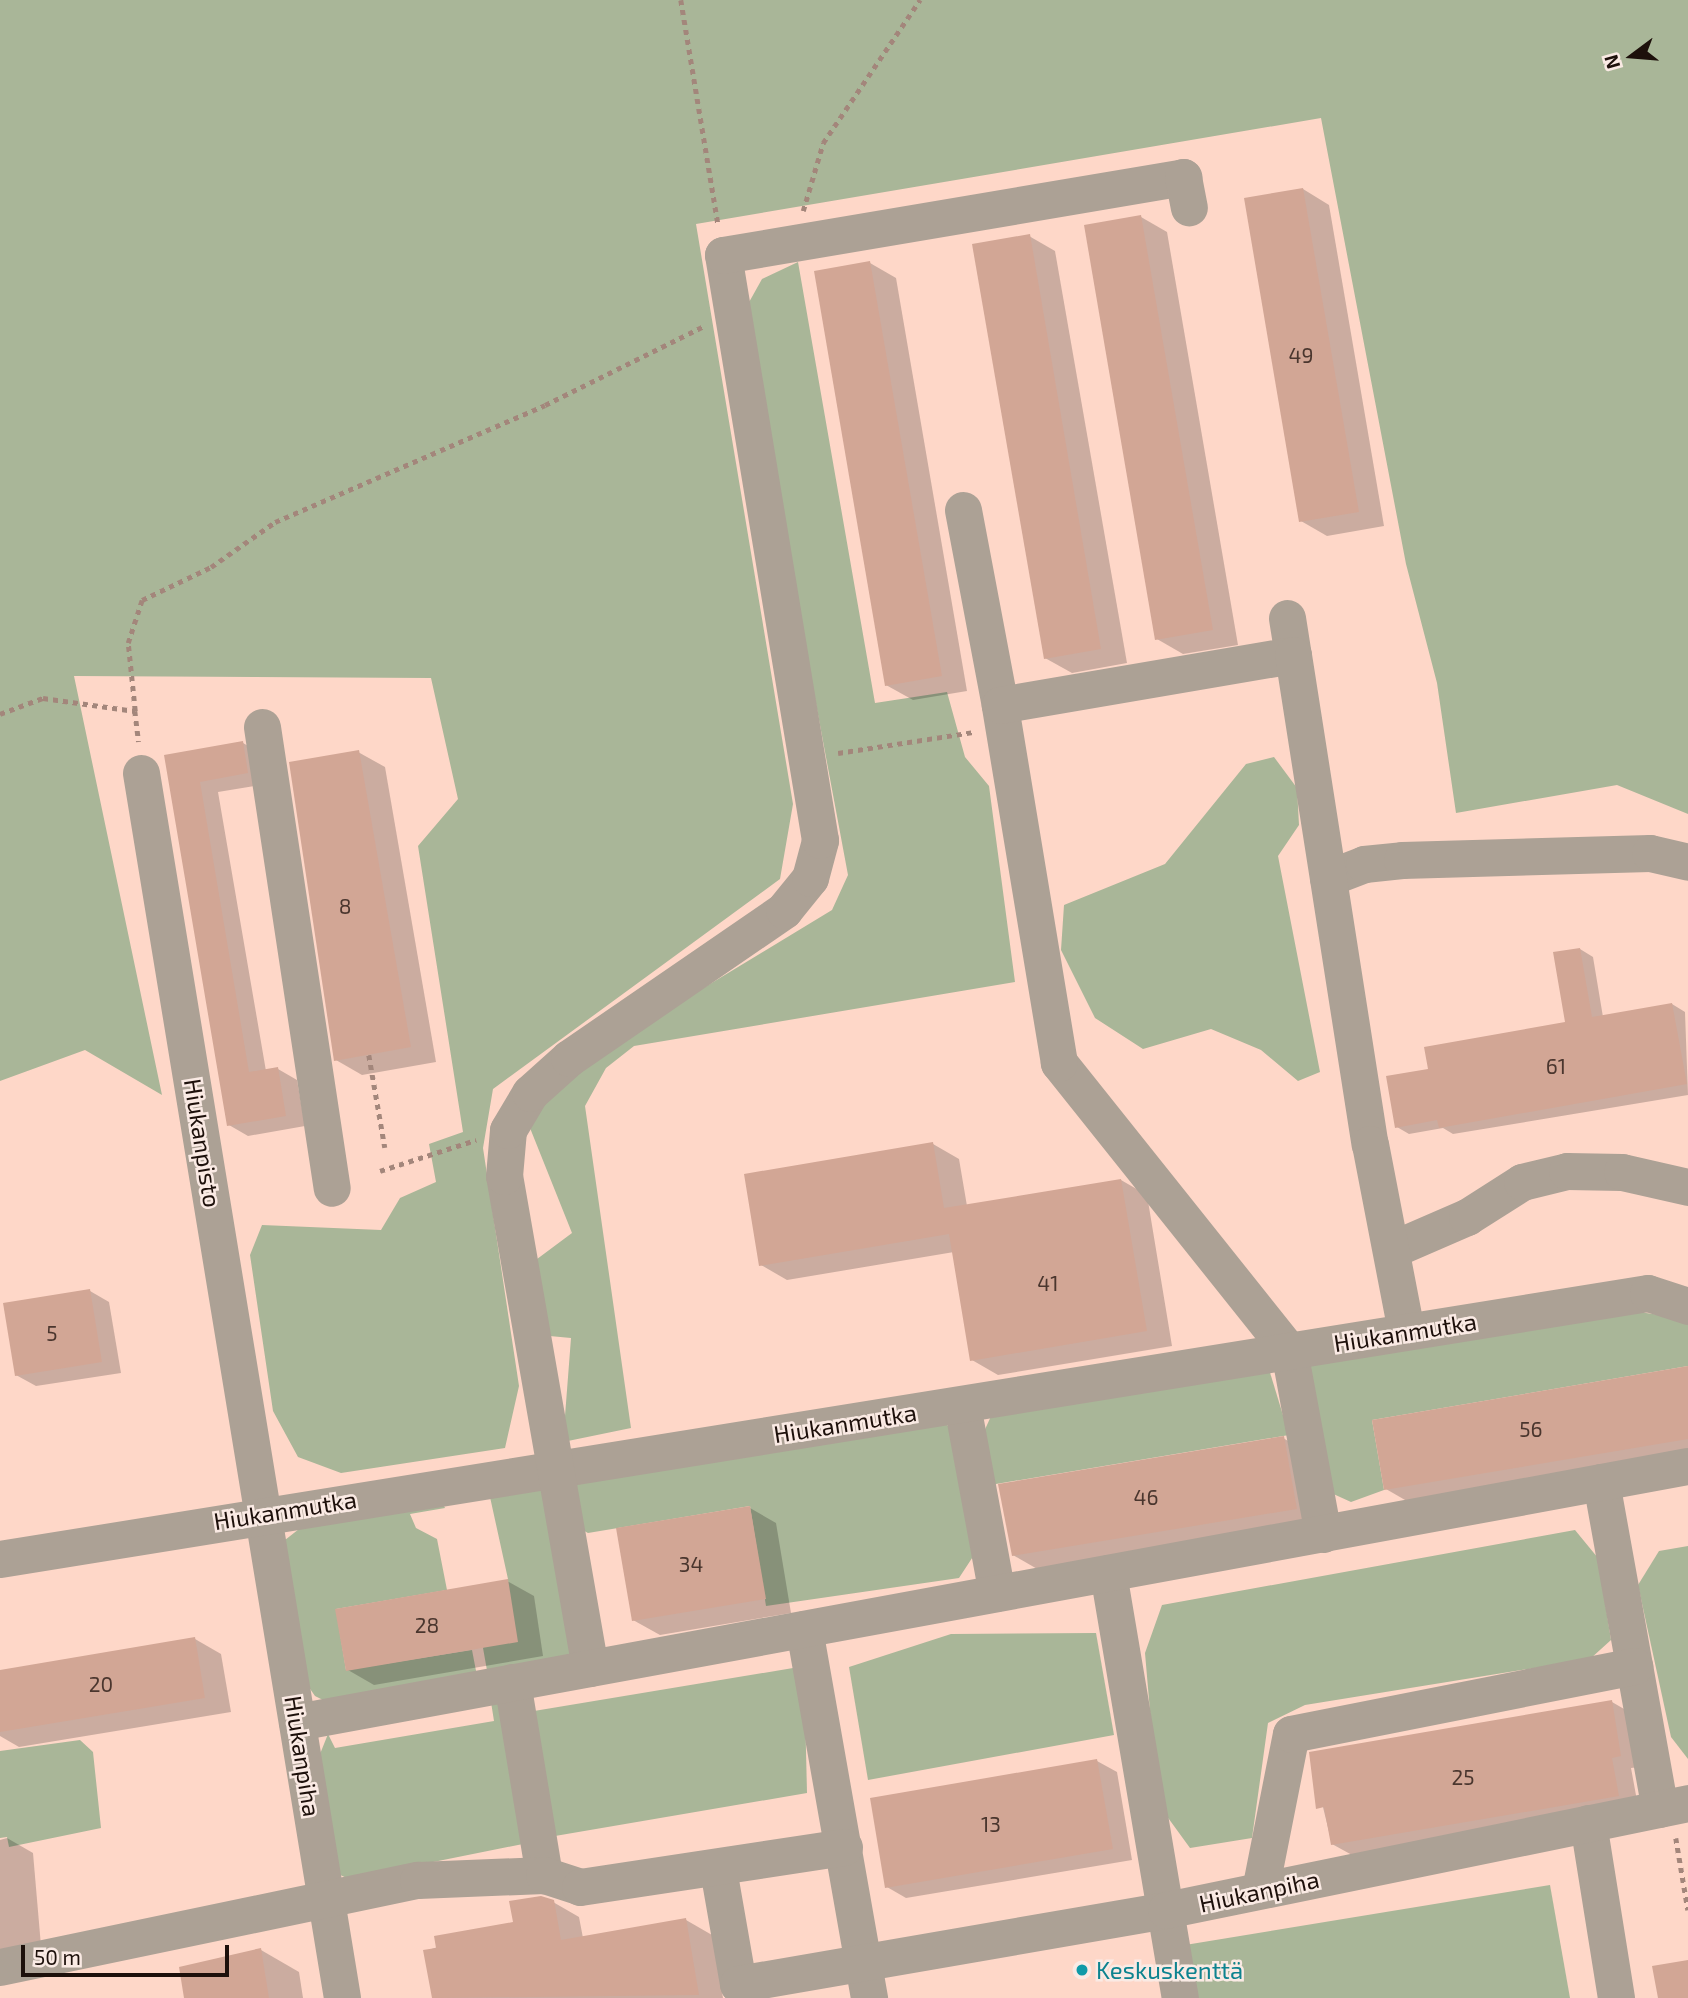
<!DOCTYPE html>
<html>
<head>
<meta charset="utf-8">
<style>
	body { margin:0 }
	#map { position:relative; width:1688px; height:1998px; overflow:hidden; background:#fed7c8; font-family:"Exo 2",sans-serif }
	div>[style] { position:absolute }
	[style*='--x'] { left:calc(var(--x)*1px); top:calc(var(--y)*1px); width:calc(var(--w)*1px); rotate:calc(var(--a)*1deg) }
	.green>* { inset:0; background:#a9b698 }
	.shadow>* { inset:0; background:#0003 }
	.building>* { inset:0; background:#d2a695 }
	.path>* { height:4.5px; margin-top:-2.25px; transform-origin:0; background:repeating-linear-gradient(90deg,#a3867b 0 5px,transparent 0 10px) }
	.minor>* { height:37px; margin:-18.5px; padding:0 18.5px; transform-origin:18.5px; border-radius:18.5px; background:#aca195 }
	.dots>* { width:19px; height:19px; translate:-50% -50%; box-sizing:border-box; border:4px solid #faeae4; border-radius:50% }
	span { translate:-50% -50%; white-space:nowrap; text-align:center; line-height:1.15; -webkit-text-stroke:5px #faeae4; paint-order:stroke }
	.number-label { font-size:21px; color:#4a362e }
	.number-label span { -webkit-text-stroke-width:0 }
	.street-label { font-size:24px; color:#1d100b }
	.culture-label { font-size:24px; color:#0d838f }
	.left { translate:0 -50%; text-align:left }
	.north { position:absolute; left:1597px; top:21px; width:70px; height:70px; -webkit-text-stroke:5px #faeae4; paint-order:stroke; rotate:254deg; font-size:19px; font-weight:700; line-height:28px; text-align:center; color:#1d100b }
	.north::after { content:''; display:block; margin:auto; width:24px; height:32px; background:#1d100b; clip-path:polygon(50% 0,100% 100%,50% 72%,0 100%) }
	.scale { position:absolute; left:21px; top:1945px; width:208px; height:32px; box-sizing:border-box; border:4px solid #1d100b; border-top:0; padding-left:9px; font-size:21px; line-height:24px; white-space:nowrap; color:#1d100b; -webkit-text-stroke:5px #faeae4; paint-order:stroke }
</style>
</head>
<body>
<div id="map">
	<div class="green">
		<i style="clip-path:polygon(0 0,1688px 0,1688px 814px,1617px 785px,1456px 813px,1437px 683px,1406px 564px,1321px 118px,696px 224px,793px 804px,780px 879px,493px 1089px,483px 1148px,519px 1386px,505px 1448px,341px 1473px,298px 1457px,273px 1411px,250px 1255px,262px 1225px,381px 1230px,400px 1198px,436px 1182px,429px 1144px,463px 1132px,418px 846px,458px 799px,431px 678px,74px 676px,162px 1095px,85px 1050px,0 1081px)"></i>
		<i style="clip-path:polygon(798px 262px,875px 703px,947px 692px,965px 757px,989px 786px,1015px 982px,634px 1046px,606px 1068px,585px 1106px,631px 1428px,563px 1442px,571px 1338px,539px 1335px,525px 1268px,572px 1233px,528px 1123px,548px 1094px,606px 1047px,832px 910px,848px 875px,743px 313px,762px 279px)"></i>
		<i style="clip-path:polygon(1274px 757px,1297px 788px,1299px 825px,1278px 856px,1320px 1072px,1298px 1081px,1261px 1050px,1211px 1029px,1143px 1049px,1095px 1018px,1061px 950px,1064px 905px,1165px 864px,1246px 764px)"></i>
		<i style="clip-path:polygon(1639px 1312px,1688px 1319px,1688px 1366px,1372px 1420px,1384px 1490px,1351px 1502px,1329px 1492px,1303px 1373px,1311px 1358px)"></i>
		<i style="clip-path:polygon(1268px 1366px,1289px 1435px,990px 1485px,982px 1436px,992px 1414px)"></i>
		<i style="clip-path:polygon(942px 1418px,958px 1440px,976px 1552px,959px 1578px,766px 1606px,750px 1506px,588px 1533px,579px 1528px,572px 1492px,577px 1478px)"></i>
		<i style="clip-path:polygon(540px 1483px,576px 1641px,566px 1662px,488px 1676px,483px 1648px,508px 1579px,490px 1497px)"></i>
		<i style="clip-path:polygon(441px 1500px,445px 1508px,410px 1514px,416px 1528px,437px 1539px,447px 1590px,336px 1609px,346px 1670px,472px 1650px,477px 1676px,327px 1702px,315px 1696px,306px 1683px,285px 1540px,308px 1522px)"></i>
		<i style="clip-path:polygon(1575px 1530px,1598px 1558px,1611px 1640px,1590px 1659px,1305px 1705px,1268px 1723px,1252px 1838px,1190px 1848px,1158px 1804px,1145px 1653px,1162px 1605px)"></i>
		<i style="clip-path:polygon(1688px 1546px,1688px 1759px,1671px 1737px,1638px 1585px,1659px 1551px)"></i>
		<i style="clip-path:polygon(1096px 1633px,1114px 1735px,868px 1780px,849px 1667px,951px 1634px)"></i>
		<i style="clip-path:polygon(793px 1668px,805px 1709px,807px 1793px,555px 1836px,534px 1711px)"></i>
		<i style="clip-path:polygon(491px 1702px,501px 1702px,523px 1844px,349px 1879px,338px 1874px,318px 1759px,328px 1734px,335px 1748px,494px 1721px)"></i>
		<i style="clip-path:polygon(80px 1740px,93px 1752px,101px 1828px,9px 1847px,7px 1837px,0 1838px,0 1751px)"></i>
		<i style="clip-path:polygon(1550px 1885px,1570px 1998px,1187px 1998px,1179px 1946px)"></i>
	</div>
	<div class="shadow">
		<i style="clip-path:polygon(1303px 189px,1329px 205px,1384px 526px,1327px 536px,1301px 521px)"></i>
		<i style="clip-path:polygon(1141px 217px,1167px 232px,1238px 645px,1183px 654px,1157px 639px)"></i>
		<i style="clip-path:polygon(1029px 236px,1055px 251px,1127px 663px,1072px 673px,1045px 658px)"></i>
		<i style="clip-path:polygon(870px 263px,896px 278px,967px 691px,913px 700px,886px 685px)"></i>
		<i style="clip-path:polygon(243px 743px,262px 754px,267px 784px,218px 792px,266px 1071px,278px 1069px,297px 1080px,305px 1126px,248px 1136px,229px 1125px,166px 756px)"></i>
		<i style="clip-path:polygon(358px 752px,385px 767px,436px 1062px,362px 1075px,336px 1060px)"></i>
		<i style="clip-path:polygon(1580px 949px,1593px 957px,1603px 1017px,1672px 1004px,1685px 1012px,1688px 1095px,1453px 1134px,1443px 1128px,1409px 1134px,1397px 1127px,1430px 1070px,1567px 1023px)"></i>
		<i style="clip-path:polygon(933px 1144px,959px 1159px,967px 1206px,1121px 1180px,1147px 1195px,1172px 1346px,998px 1375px,972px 1360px,954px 1252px,787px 1280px,761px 1265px)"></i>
		<i style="clip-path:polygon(90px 1291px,109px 1302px,121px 1373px,36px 1386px,16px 1375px)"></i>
		<i style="clip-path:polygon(1688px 1368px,1688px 1457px,1412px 1504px,1386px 1489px)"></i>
		<i style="clip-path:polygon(1283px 1438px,1309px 1453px,1322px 1523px,1039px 1570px,1013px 1555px)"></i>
		<i style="clip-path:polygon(750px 1508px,776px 1523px,791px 1613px,660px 1635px,633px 1620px)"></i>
		<i style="clip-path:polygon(507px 1581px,534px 1596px,543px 1656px,374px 1685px,348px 1670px)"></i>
		<i style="clip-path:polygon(195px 1639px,221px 1654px,231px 1712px,19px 1747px,0 1736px,0 1672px)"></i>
		<i style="clip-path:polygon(1612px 1702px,1631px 1713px,1640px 1767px,1631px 1768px,1638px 1806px,1352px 1855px,1332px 1844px,1310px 1754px)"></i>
		<i style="clip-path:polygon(1097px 1761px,1117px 1772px,1132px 1860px,906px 1898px,887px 1887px)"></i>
		<i style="clip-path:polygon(7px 1838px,33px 1853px,41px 1946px,0 1953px,0 1840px)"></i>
		<i style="clip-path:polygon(553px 1902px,579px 1917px,583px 1938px,686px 1920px,712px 1935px,723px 1998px,433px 1998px,425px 1951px,515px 1923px)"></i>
		<i style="clip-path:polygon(261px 1950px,299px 1972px,303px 1998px,186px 1998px)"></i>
	</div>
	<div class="building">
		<i style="clip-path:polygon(1303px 188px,1359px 512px,1299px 522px,1244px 198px)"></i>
		<i style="clip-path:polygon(1141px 215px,1213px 630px,1155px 640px,1084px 225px)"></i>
		<i style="clip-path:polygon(1030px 234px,1101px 649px,1044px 659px,972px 244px)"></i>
		<i style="clip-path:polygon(870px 261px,942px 676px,885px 686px,814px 271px)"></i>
		<i style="clip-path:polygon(243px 741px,248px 773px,200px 782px,249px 1072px,278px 1067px,286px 1116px,227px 1126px,164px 755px)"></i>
		<i style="clip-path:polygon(359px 750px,411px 1047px,334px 1061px,289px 762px)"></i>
		<i style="clip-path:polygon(1580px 948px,1592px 1017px,1672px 1003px,1687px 1084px,1439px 1128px,1437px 1120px,1395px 1128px,1386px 1076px,1428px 1069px,1424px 1047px,1565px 1022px,1553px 952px)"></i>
		<i style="clip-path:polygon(933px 1142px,944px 1208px,1121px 1179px,1147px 1331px,970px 1361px,949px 1234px,759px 1266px,744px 1174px)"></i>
		<i style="clip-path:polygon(90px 1289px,102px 1362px,15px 1376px,3px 1303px)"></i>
		<i style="clip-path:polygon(1688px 1366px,1688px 1439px,1384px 1490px,1372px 1420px)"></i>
		<i style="clip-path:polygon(1284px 1436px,1297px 1509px,1012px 1556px,998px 1484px)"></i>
		<i style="clip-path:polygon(750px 1506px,766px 1599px,632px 1621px,616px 1528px)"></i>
		<i style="clip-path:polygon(508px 1579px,518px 1642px,346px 1671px,335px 1609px)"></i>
		<i style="clip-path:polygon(195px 1637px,205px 1698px,0 1732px,0 1670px)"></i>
		<i style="clip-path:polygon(1612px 1700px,1621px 1756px,1612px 1758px,1619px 1796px,1331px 1845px,1324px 1807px,1316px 1809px,1309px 1752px)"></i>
		<i style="clip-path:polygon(1097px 1759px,1113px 1849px,885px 1888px,870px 1798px)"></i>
		<i style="clip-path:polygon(541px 1896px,554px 1900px,561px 1940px,686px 1918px,699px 1995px,432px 1998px,423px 1950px,436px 1948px,434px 1936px,513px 1922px,509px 1901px)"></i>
		<i style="clip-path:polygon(261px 1948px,269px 1998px,184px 1998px,179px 1967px)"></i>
		<i style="clip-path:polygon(1688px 1960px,1688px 1998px,1658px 1998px,1652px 1966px)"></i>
	</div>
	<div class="path">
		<i style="--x:681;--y:0;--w:226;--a:80.6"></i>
		<i style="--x:803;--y:211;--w:71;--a:-73.6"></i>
		<i style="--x:823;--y:143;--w:173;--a:-55.9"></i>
		<i style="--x:135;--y:711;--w:31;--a:83"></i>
		<i style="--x:0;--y:714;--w:46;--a:-20.4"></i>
		<i style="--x:43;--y:698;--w:93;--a:8"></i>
		<i style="--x:135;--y:711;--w:68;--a:-95.9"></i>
		<i style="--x:128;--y:643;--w:45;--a:-72"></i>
		<i style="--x:142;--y:600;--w:76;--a:-25.6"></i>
		<i style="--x:211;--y:567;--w:78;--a:-35.1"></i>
		<i style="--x:275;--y:522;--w:294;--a:-23.4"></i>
		<i style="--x:545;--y:405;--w:178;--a:-26.4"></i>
		<i style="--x:838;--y:753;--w:138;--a:-8.8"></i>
		<i style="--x:369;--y:1055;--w:94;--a:80.2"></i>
		<i style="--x:380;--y:1171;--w:101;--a:-17.9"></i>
		<i style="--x:1676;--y:1838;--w:73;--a:80.5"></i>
	</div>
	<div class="minor">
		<i style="--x:963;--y:510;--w:198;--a:79.3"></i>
		<i style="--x:1287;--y:618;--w:37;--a:81"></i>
		<i style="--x:262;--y:727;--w:466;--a:81.4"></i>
		<i style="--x:141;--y:773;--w:1241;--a:80.68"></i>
		<i style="--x:1328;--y:878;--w:39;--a:-21"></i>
		<i style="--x:1364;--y:864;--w:38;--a:-6"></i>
		<i style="--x:1402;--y:860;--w:248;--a:-1.6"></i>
		<i style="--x:1650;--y:853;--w:39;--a:13"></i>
		<i style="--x:1393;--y:1249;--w:81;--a:-23.4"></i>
		<i style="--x:1467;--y:1217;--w:65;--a:-32.5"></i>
		<i style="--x:1522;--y:1182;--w:46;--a:-13.7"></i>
		<i style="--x:1567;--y:1171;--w:55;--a:1"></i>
		<i style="--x:1622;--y:1172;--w:68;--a:12.8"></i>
		<i style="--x:962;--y:1405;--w:191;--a:79.5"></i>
		<i style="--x:1601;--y:1482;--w:332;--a:79.8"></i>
		<i style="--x:1323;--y:1534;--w:186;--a:-100.5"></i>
		<i style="--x:1289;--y:1351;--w:369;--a:-128.6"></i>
		<i style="--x:1059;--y:1063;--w:363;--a:-99.4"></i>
		<i style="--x:1000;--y:705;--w:297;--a:-9.7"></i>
		<i style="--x:1293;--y:655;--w:495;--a:81.1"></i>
		<i style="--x:1370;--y:1144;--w:190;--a:79.1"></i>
		<i style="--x:0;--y:1559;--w:1669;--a:-9.17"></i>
		<i style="--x:1648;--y:1293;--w:42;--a:18"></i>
		<i style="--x:1108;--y:1573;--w:431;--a:80.4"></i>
		<i style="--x:804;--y:1629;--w:375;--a:80"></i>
		<i style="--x:590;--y:1668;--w:499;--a:-99.9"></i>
		<i style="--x:504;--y:1176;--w:46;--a:-85"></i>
		<i style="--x:508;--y:1130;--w:43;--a:-59.3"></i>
		<i style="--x:530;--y:1093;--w:52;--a:-41.9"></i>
		<i style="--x:569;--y:1058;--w:261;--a:-34.5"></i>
		<i style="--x:784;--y:910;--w:41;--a:-50.9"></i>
		<i style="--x:810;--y:878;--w:39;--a:-75"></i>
		<i style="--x:820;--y:840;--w:593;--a:-99.41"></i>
		<i style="--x:723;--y:255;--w:467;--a:-9.6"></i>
		<i style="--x:1183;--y:177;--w:31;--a:79"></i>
		<i style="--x:512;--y:1682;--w:196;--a:80.6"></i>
		<i style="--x:297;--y:1722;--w:1414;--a:-10.43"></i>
		<i style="--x:1588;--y:1823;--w:177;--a:80.9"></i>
		<i style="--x:718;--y:1869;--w:117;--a:80.1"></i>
		<i style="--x:738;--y:1984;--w:434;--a:-9.8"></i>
		<i style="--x:1166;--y:1910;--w:533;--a:-11.58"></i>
		<i style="--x:1260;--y:1890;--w:159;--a:-78.8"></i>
		<i style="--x:1291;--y:1734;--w:350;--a:-11.2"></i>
		<i style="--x:0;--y:1967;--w:427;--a:-11.8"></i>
		<i style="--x:418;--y:1880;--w:126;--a:-2.3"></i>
		<i style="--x:544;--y:1875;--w:38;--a:18"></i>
		<i style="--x:580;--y:1887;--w:267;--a:-8.6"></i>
	</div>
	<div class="dots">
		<i style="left:1082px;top:1970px;background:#0f9aa8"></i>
	</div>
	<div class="number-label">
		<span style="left:1301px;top:355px">49</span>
		<span style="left:345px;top:906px">8</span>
		<span style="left:1556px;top:1066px">61</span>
		<span style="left:1048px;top:1283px">41</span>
		<span style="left:52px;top:1333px">5</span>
		<span style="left:1531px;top:1429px">56</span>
		<span style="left:1146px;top:1497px">46</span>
		<span style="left:691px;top:1564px">34</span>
		<span style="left:427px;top:1625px">28</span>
		<span style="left:101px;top:1684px">20</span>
		<span style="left:1463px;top:1777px">25</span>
		<span style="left:991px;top:1824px">13</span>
	</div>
	<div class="street-label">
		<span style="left:203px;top:1143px;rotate:81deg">Hiukanpisto</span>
		<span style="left:1405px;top:1332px;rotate:-9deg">Hiukanmutka</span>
		<span style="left:845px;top:1423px;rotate:-9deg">Hiukanmutka</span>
		<span style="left:285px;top:1510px;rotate:-9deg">Hiukanmutka</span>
		<span style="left:303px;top:1756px;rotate:81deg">Hiukanpiha</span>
		<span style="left:1259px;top:1891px;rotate:-12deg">Hiukanpiha</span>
	</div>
	<div class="culture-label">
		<span class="left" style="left:1096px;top:1970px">Keskuskenttä</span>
	</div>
	<div class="north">N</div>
	<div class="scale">50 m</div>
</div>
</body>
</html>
